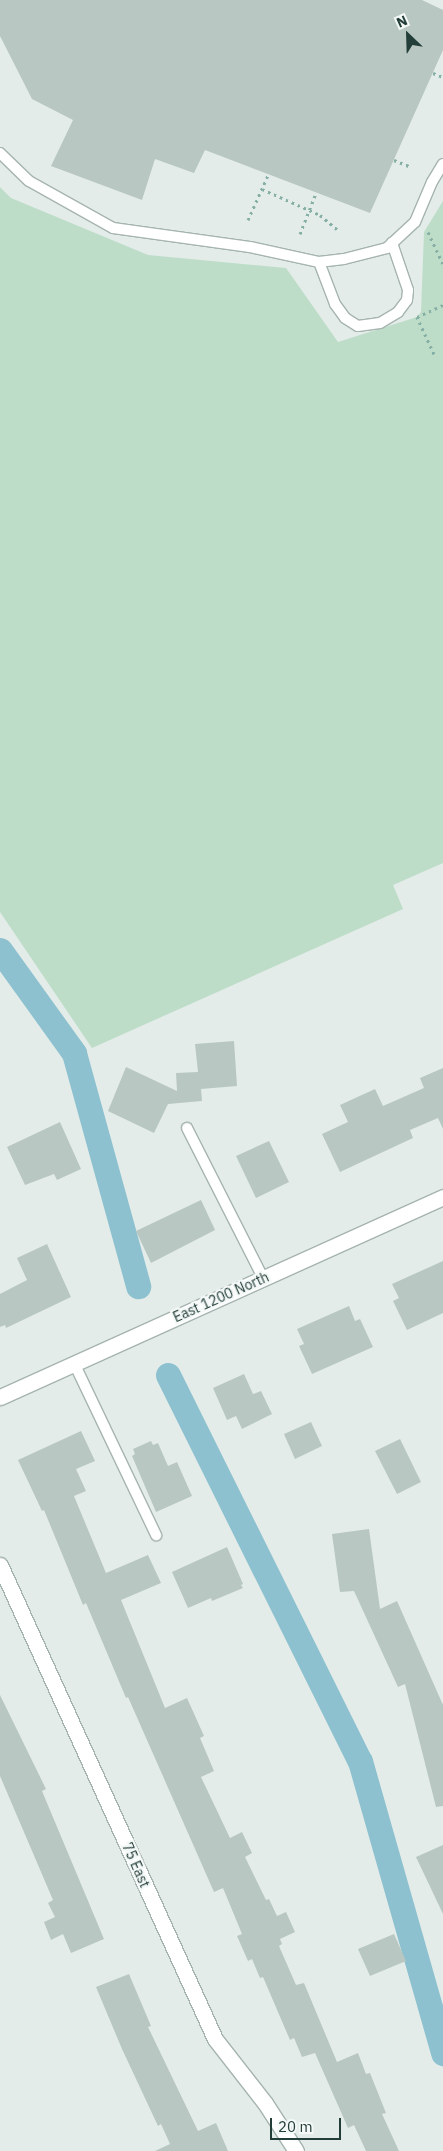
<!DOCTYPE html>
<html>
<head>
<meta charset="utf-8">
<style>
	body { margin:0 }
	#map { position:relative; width:443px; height:2151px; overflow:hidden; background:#e3ece9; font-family:"IBM Plex Sans",sans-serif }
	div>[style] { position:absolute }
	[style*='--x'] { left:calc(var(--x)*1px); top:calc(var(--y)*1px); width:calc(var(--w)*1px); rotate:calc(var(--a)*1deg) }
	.green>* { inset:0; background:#bdddc8 }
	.canal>* { height:25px; margin:-12.5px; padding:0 12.5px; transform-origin:12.5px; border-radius:12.5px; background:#8dc1cf }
	.building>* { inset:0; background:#b8c7c2 }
	.path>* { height:3px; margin-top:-1.5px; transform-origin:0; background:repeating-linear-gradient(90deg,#85afa4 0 2.5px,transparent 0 6.5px) }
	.roads { filter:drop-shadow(1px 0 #a6b4b0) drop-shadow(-1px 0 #a6b4b0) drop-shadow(0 1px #a6b4b0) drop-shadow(0 -1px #a6b4b0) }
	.service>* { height:10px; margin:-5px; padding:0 5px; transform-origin:5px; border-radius:5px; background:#fff }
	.minor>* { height:15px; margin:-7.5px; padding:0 7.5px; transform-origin:7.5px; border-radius:7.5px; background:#fff }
	.tertiary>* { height:15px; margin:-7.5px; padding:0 7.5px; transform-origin:7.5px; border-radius:7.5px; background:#fff }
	span { translate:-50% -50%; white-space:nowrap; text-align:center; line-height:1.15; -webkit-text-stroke:4.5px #f4f9f7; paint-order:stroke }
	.street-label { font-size:14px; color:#233d38 }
	.north { position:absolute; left:383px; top:10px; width:50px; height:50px; -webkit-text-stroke:4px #f4f9f7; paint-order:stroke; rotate:336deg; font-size:14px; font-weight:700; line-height:20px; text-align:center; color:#233d38 }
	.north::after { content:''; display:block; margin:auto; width:18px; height:22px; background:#233d38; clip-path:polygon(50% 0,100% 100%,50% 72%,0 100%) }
	.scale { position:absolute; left:270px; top:2118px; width:71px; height:22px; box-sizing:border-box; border:2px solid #233d38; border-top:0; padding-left:6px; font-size:15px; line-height:18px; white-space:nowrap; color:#233d38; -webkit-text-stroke:4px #f4f9f7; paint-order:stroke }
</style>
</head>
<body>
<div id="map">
	<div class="green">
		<i style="clip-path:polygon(0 187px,11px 198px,148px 255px,286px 268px,338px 342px,417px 317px,421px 312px,424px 232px,443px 201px,443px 863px,393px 885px,403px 909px,92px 1048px,0 912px)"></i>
	</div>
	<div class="canal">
		<i style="--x:0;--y:950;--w:127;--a:54.3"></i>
		<i style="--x:74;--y:1053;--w:242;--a:74.6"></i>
		<i style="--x:168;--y:1375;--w:431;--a:63.6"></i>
		<i style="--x:360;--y:1761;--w:304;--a:74.1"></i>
	</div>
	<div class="building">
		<i style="clip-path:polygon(0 0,422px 0,443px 10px,443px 50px,370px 213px,205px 150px,194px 173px,155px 159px,142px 200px,51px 166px,73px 120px,32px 99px,0 36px)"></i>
		<i style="clip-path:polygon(234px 1041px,237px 1086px,201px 1089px,202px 1101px,168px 1104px,154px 1133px,108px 1111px,126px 1067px,177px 1091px,176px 1073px,198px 1072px,195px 1044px)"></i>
		<i style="clip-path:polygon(443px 1068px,443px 1129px,438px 1118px,410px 1130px,413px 1138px,340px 1172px,322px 1134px,348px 1122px,340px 1105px,375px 1089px,383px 1106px,424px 1088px,420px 1078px)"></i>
		<i style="clip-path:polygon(60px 1122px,81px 1169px,57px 1180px,54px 1174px,25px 1185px,7px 1147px)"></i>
		<i style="clip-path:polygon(269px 1141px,289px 1182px,256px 1198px,236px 1156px)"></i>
		<i style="clip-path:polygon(201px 1200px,215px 1230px,151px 1263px,136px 1231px)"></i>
		<i style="clip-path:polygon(47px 1244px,71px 1297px,6px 1328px,5px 1325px,0 1327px,0 1294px,27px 1280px,17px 1258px)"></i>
		<i style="clip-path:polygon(443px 1261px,443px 1313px,407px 1330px,393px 1301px,399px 1298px,392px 1284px)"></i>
		<i style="clip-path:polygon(349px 1306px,355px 1321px,360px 1319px,373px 1347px,312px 1374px,299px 1346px,304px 1344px,297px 1329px)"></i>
		<i style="clip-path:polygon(244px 1374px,253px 1394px,261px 1391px,272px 1414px,242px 1429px,236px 1416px,227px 1420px,213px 1388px)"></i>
		<i style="clip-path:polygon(311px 1422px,322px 1446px,295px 1459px,284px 1434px)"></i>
		<i style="clip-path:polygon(81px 1431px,95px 1461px,76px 1469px,86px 1491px,74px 1496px,106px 1573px,148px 1555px,161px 1583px,121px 1600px,165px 1708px,187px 1698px,204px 1736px,200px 1738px,214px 1771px,201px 1777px,230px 1838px,242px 1832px,252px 1853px,245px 1857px,266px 1900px,269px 1899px,277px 1916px,286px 1912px,295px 1932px,280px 1939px,282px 1944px,279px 1946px,296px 1985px,304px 1983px,337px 2062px,358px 2053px,366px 2074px,370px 2073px,386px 2113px,382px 2114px,399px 2151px,366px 2151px,354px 2125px,348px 2128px,315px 2053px,302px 2057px,294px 2038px,290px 2040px,263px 1977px,260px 1978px,252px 1959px,248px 1961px,237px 1936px,242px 1934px,223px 1888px,214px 1892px,128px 1697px,126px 1698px,86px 1603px,83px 1605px,44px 1510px,42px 1511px,18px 1460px)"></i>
		<i style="clip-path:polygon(400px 1439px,421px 1482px,397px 1494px,375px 1451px)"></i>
		<i style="clip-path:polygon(151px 1441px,153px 1445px,158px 1443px,168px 1466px,177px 1462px,192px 1496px,156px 1512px,132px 1456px,135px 1454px,133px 1449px)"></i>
		<i style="clip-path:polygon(369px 1529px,380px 1609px,397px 1601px,443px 1705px,443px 1806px,436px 1807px,405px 1684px,398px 1687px,354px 1591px,340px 1592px,332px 1534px)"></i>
		<i style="clip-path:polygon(227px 1547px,243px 1584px,241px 1585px,243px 1588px,212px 1601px,211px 1598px,188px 1608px,172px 1572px)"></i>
		<i style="clip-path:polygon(0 1695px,46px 1789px,42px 1791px,104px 1939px,71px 1953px,63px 1934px,51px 1940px,44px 1922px,55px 1917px,48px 1903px,53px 1900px,0 1776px)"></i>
		<i style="clip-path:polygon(443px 1845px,443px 1914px,416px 1857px)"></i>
		<i style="clip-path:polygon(394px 1934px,406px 1961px,370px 1976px,358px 1949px)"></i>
		<i style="clip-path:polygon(129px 1974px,151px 2026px,148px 2027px,198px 2131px,216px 2123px,228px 2151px,155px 2151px,170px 2144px,161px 2124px,158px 2126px,122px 2049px,96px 1987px)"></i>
	</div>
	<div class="path">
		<i style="--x:433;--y:73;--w:11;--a:22"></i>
		<i style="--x:394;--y:160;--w:16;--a:22"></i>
		<i style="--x:262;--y:189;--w:64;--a:24.1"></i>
		<i style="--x:320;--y:215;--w:26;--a:40"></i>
		<i style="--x:248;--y:220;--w:49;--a:-66"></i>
		<i style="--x:428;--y:232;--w:35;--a:65"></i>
		<i style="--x:300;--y:234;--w:44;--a:-68.7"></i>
		<i style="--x:434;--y:354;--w:41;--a:-114.7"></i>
		<i style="--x:417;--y:317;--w:29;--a:-25"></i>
	</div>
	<div class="roads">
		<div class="service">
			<i style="--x:0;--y:153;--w:40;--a:44"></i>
			<i style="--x:29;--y:181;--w:96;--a:29.2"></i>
			<i style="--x:113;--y:228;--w:138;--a:7.9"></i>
			<i style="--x:250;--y:247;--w:71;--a:12.3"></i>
			<i style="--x:319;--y:262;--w:25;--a:-7"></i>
			<i style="--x:344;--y:259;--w:44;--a:-14.3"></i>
			<i style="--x:387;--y:248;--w:38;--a:-43"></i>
			<i style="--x:415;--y:222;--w:43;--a:-67"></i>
			<i style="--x:432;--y:182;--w:21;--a:-59"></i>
			<i style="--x:319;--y:262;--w:45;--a:69.1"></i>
			<i style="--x:335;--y:304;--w:17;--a:54"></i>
			<i style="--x:345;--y:318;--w:15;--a:32"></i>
			<i style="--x:358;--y:326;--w:22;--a:-8"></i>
			<i style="--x:380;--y:323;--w:21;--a:-31"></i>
			<i style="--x:398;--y:312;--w:15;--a:-53"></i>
			<i style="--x:407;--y:300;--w:10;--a:-84"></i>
			<i style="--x:408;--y:290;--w:50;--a:-108.8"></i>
			<i style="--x:187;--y:1128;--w:168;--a:63.1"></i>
			<i style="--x:74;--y:1363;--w:191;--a:64.5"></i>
		</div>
		<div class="minor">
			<i style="--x:0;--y:1565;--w:520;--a:65.6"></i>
			<i style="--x:215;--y:2039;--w:81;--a:52"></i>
			<i style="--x:265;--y:2103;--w:57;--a:57.1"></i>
		</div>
		<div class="tertiary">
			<i style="--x:0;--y:1397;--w:486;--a:-24.3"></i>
		</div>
	</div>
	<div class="street-label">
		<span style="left:221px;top:1297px;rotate:-24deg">East 1200 North</span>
		<span style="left:136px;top:1865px;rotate:66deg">75 East</span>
	</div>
	<div class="north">N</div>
	<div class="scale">20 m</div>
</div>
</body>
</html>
